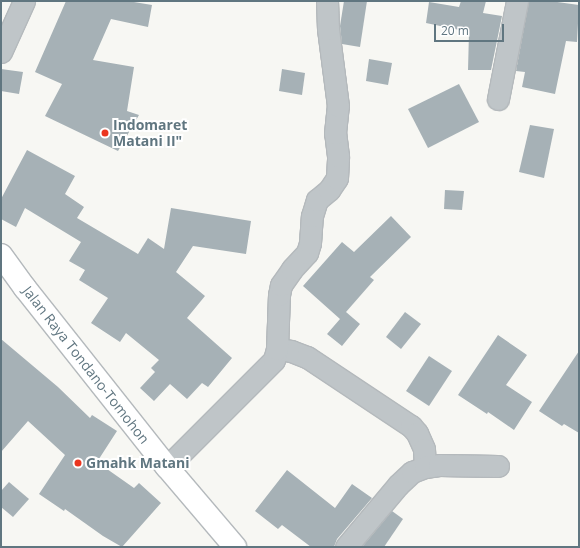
<!DOCTYPE html>
<html>
<head>
<meta charset="utf-8">
<style>
	body { margin:0 }
	#map { position:relative; width:580px; height:548px; overflow:hidden; background:#f7f7f3; font-family:"Open Sans",sans-serif }
	div>[style] { position:absolute }
	[style*='--x'] { left:calc(var(--x)*1px); top:calc(var(--y)*1px); width:calc(var(--w)*1px); rotate:calc(var(--a)*1deg) }
	.building>* { inset:0; background:#a6b1b6 }
	.roads { filter:drop-shadow(1px 0 #b4b9bc) drop-shadow(-1px 0 #b4b9bc) drop-shadow(0 1px #b4b9bc) drop-shadow(0 -1px #b4b9bc) }
	.minor>* { height:21px; margin:-10.5px; padding:0 10.5px; transform-origin:10.5px; border-radius:10.5px; background:#bfc5c8 }
	.trunk>* { height:22px; margin:-11px; padding:0 11px; transform-origin:11px; border-radius:11px; background:#fff }
	.dots>* { width:11px; height:11px; translate:-50% -50%; box-sizing:border-box; border:2px solid #fff; border-radius:50% }
	span { translate:-50% -50%; white-space:nowrap; text-align:center; line-height:1.15; -webkit-text-stroke:4px #fff; paint-order:stroke }
	.poi-label { font-size:14px; color:#607680; font-weight:700 }
	.left { translate:0 -50%; text-align:left }
	.street-label { font-size:14px; color:#607680 }
	.frame { position:absolute; inset:0; border:2px solid #607680; pointer-events:none }
	.scale { position:absolute; left:434px; top:24px; width:70px; height:18px; box-sizing:border-box; border:2px solid #607680; border-top:0; padding-left:5px; font-size:12px; line-height:14px; white-space:nowrap; color:#607680; -webkit-text-stroke:3px #fff; paint-order:stroke }
</style>
</head>
<body>
<div id="map">
	<div class="building">
		<i style="clip-path:polygon(66px 1px,128px 1px,152px 5px,148px 27px,111px 19px,93px 60px,134px 67px,127px 111px,139px 115px,118px 151px,45px 116px,62px 84px,35px 72px)"></i>
		<i style="clip-path:polygon(344px 1px,367px 1px,360px 47px,342px 44px,340px 26px)"></i>
		<i style="clip-path:polygon(461px 1px,486px 1px,483px 13px,502px 16px,491px 70px,468px 70px,469px 32px,426px 23px,429px 2px,459px 7px)"></i>
		<i style="clip-path:polygon(529px 1px,550px 1px,579px 5px,577px 42px,566px 41px,555px 94px,522px 87px,525px 72px,516px 71px)"></i>
		<i style="clip-path:polygon(369px 59px,392px 63px,388px 85px,366px 81px)"></i>
		<i style="clip-path:polygon(1px 69px,23px 72px,19px 94px,1px 91px)"></i>
		<i style="clip-path:polygon(282px 69px,305px 73px,302px 95px,279px 91px)"></i>
		<i style="clip-path:polygon(459px 84px,479px 122px,428px 148px,408px 109px)"></i>
		<i style="clip-path:polygon(530px 125px,554px 129px,544px 178px,519px 172px)"></i>
		<i style="clip-path:polygon(27px 150px,75px 176px,65px 194px,84px 207px,77px 218px,138px 254px,148px 238px,164px 249px,171px 208px,251px 221px,246px 254px,193px 246px,176px 272px,205px 296px,187px 318px,232px 358px,208px 387px,202px 383px,187px 399px,170px 384px,154px 401px,140px 388px,155px 372px,151px 368px,159px 360px,126px 333px,120px 342px,91px 323px,108px 298px,79px 280px,85px 270px,69px 261px,81px 242px,25px 208px,16px 227px,1px 219px,1px 199px)"></i>
		<i style="clip-path:polygon(445px 190px,464px 191px,462px 210px,444px 209px)"></i>
		<i style="clip-path:polygon(391px 216px,411px 237px,370px 277px,374px 280px,346px 312px,360px 324px,342px 346px,327px 334px,340px 319px,303px 286px,342px 242px,354px 252px)"></i>
		<i style="clip-path:polygon(405px 312px,421px 324px,401px 349px,386px 337px)"></i>
		<i style="clip-path:polygon(498px 335px,527px 355px,506px 385px,532px 402px,514px 430px,488px 412px,487px 414px,458px 395px)"></i>
		<i style="clip-path:polygon(1px 339px,58px 387px,90px 418px,92px 415px,117px 431px,97px 462px,134px 488px,139px 483px,161px 503px,122px 547px,103px 536px,65px 509px,64px 511px,39px 494px,65px 455px,28px 421px,1px 452px)"></i>
		<i style="clip-path:polygon(579px 351px,579px 433px,564px 424px,562px 426px,539px 411px)"></i>
		<i style="clip-path:polygon(429px 356px,452px 371px,429px 406px,406px 391px)"></i>
		<i style="clip-path:polygon(287px 470px,335px 508px,352px 484px,372px 498px,337px 539px,334px 547px,311px 547px,282px 525px,278px 529px,255px 511px)"></i>
		<i style="clip-path:polygon(9px 482px,29px 499px,13px 517px,1px 507px,1px 491px)"></i>
		<i style="clip-path:polygon(392px 511px,403px 519px,384px 547px,362px 547px)"></i>
	</div>
	<div class="roads">
		<div class="minor">
			<i style="--x:1;--y:52;--w:56;--a:-65.7"></i>
			<i style="--x:498;--y:99;--w:100;--a:-79"></i>
			<i style="--x:277;--y:349;--w:14;--a:8"></i>
			<i style="--x:291;--y:351;--w:17;--a:21"></i>
			<i style="--x:307;--y:357;--w:125;--a:33.6"></i>
			<i style="--x:411;--y:426;--w:9;--a:49"></i>
			<i style="--x:417;--y:433;--w:17;--a:66"></i>
			<i style="--x:424;--y:449;--w:18;--a:87"></i>
			<i style="--x:167;--y:467;--w:151;--a:-45"></i>
			<i style="--x:274;--y:360;--w:11;--a:-75"></i>
			<i style="--x:277;--y:349;--w:54;--a:-87.9"></i>
			<i style="--x:279;--y:295;--w:10;--a:-79"></i>
			<i style="--x:281;--y:285;--w:19;--a:-55"></i>
			<i style="--x:292;--y:269;--w:22;--a:-47"></i>
			<i style="--x:307;--y:253;--w:10;--a:-73"></i>
			<i style="--x:310;--y:243;--w:27;--a:-86"></i>
			<i style="--x:312;--y:216;--w:17;--a:-73"></i>
			<i style="--x:317;--y:200;--w:16;--a:-40"></i>
			<i style="--x:329;--y:190;--w:14;--a:-56"></i>
			<i style="--x:337;--y:178;--w:22;--a:-87"></i>
			<i style="--x:338;--y:156;--w:23;--a:-97"></i>
			<i style="--x:335;--y:133;--w:27;--a:-84"></i>
			<i style="--x:338;--y:106;--w:78;--a:-97.4"></i>
			<i style="--x:328;--y:29;--w:28;--a:-92"></i>
			<i style="--x:346;--y:547;--w:81;--a:-50"></i>
			<i style="--x:398;--y:485;--w:19;--a:-43"></i>
			<i style="--x:412;--y:472;--w:14;--a:-21"></i>
			<i style="--x:425;--y:467;--w:14;--a:-8"></i>
			<i style="--x:439;--y:465;--w:59;--a:1"></i>
		</div>
		<div class="trunk">
			<i style="--x:1;--y:255;--w:41;--a:54"></i>
			<i style="--x:25;--y:288;--w:228;--a:51.6"></i>
			<i style="--x:167;--y:467;--w:105;--a:49.6"></i>
		</div>
	</div>
	<div class="dots">
		<i style="left:105px;top:133px;background:#eb351f"></i>
		<i style="left:78px;top:463px;background:#eb351f"></i>
	</div>
	<div class="poi-label">
		<span class="left" style="left:113px;top:133px">Indomaret<br>Matani II"</span>
		<span class="left" style="left:86px;top:463px">Gmahk Matani</span>
	</div>
	<div class="street-label">
		<span style="left:86px;top:365px;rotate:52deg">Jalan Raya Tondano-Tomohon</span>
	</div>
	<div class="frame"></div>
	<div class="scale">20 m</div>
</div>
</body>
</html>
